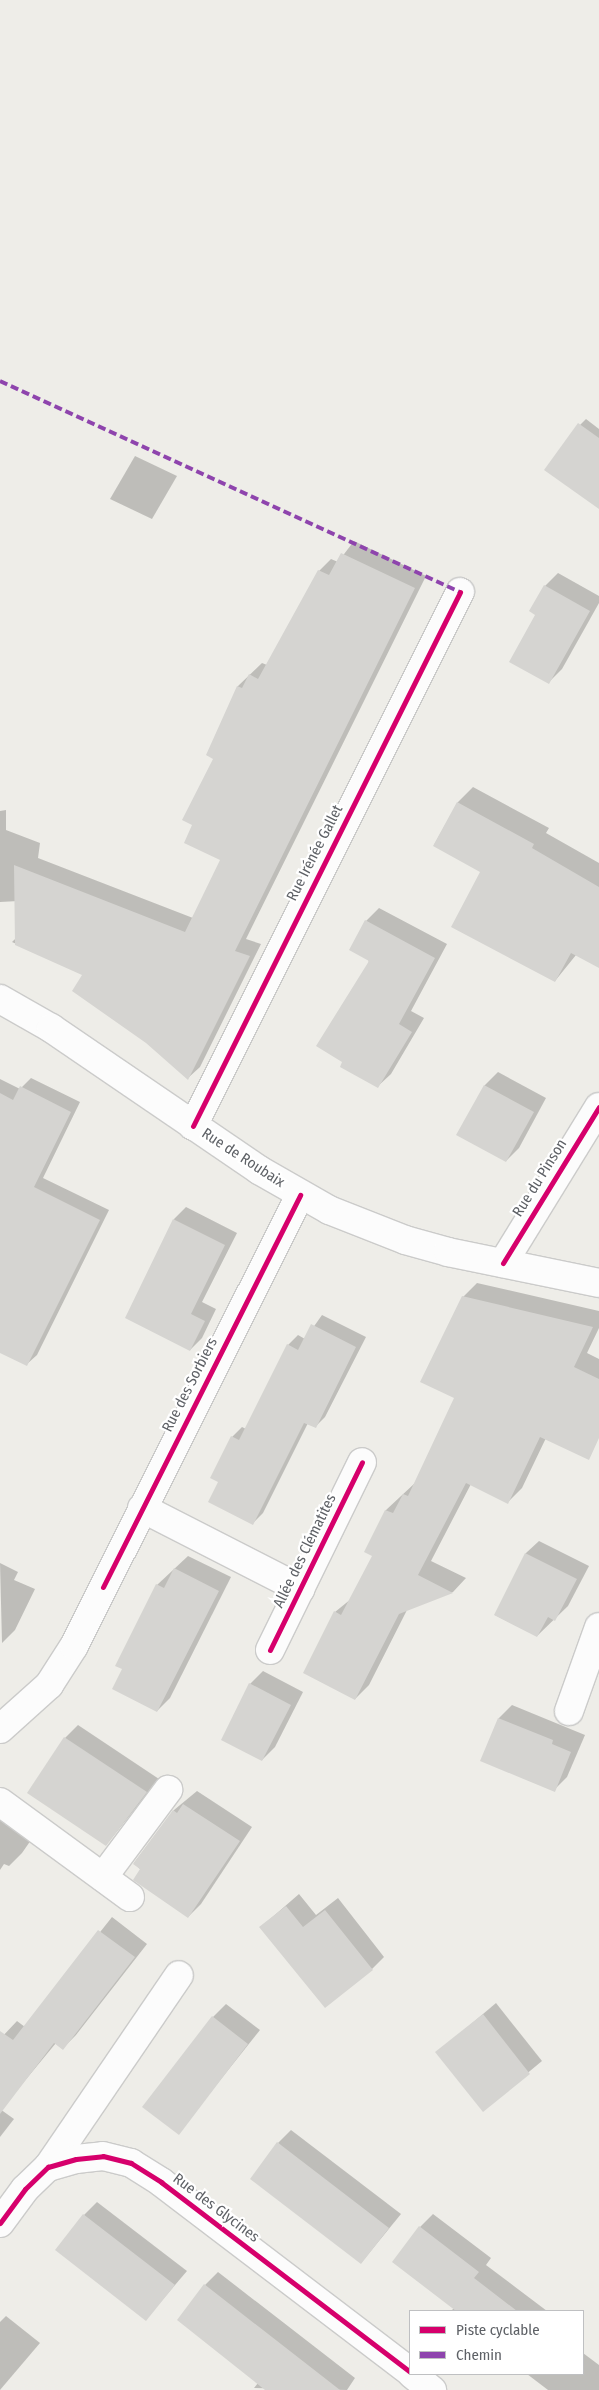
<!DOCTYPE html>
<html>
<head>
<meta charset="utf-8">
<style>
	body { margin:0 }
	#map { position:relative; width:599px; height:2390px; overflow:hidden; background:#eeede8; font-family:"Fira Sans Condensed",sans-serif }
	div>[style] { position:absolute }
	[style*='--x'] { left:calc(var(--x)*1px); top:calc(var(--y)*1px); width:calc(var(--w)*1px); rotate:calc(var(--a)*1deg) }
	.shadow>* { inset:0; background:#0003 }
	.building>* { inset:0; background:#d5d4d1 }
	.roads { filter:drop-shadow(1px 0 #cbcbca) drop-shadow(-1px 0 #cbcbca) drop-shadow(0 1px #cbcbca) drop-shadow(0 -1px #cbcbca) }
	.minor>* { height:28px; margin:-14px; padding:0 14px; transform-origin:14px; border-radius:14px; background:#fcfcfc }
	.secondary>* { height:28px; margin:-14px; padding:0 14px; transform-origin:14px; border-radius:14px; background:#fcfcfc }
	.quiet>* { height:4px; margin-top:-2px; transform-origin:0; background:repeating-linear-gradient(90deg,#8e44ad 0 8px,transparent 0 12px) }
	.cycleway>* { height:5px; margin:-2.5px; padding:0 2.5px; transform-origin:2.5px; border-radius:2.5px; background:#d6006c }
	span { translate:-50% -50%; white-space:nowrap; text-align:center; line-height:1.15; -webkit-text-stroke:4.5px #fff; paint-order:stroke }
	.street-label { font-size:15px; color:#5e6166 }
	.legend { position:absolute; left:409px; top:2310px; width:175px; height:65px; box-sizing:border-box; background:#fff; border:1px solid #bfc0c2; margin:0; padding:6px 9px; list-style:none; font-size:15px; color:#5e6166 }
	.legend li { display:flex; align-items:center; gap:10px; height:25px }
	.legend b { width:25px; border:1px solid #bfc0c2 }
</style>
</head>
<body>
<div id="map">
	<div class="shadow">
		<i style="clip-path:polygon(586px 419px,599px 429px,599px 508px,573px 432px)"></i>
		<i style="clip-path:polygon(135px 456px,177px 476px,152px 519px,110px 499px)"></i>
		<i style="clip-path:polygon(354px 541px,426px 576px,246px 939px,261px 944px,200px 1067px,188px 1078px,84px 974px,12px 942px,56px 899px,0 902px,0 811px,6px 810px,6px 830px,40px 843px,38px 858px,193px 918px,222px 860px,194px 824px,215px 758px,207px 755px,238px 686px,262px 663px,267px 665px,319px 571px,331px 559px,338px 562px)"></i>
		<i style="clip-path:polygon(558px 573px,599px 596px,599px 603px,562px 669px,549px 682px,537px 614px,545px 586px)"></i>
		<i style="clip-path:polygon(473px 787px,549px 828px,546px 833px,599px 863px,599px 958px,576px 955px,555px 981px,482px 871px,434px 845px,458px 802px)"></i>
		<i style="clip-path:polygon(379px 908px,447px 944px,411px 1011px,424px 1018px,391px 1074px,377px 1087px,366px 921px)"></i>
		<i style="clip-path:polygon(498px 1072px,546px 1098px,519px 1148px,506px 1161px,458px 1135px,485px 1085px)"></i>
		<i style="clip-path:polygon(31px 1078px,80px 1102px,43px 1178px,109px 1210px,37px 1355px,27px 1364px,0 1351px,0 1079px,20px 1089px)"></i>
		<i style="clip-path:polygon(186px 1207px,237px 1233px,202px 1302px,216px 1309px,202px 1338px,190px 1350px,174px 1219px)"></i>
		<i style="clip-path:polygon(477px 1283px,599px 1311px,599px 1328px,587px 1353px,599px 1359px,599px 1436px,546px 1438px,522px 1488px,508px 1502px,471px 1484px,431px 1561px,466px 1578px,453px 1592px,407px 1610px,369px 1685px,355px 1699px,335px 1612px,351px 1599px,374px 1555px,366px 1551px,386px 1510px,415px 1483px,455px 1398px,463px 1297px)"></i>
		<i style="clip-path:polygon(322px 1315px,366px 1337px,325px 1417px,315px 1427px,308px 1423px,263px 1513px,253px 1523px,220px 1481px,212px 1477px,232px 1437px,242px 1427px,246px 1429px,288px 1345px,298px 1335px,305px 1339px)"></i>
		<i style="clip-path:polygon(539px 1541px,589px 1566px,568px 1606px,537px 1636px,495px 1615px,526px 1553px)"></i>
		<i style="clip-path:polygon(188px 1556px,231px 1577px,170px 1698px,157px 1711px,157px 1585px)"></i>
		<i style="clip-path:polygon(0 1563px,18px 1572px,14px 1580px,35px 1589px,15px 1630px,2px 1643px)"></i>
		<i style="clip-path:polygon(263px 1671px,303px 1692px,275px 1747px,262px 1760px,250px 1684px)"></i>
		<i style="clip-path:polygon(512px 1705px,585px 1735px,567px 1777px,554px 1790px,482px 1760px,499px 1718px)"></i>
		<i style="clip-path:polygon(78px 1725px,159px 1779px,106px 1845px,65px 1738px)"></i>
		<i style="clip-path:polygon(197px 1791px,252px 1827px,201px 1904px,188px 1917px,134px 1863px,174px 1810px)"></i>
		<i style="clip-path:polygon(0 1805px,38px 1830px,22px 1853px,9px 1866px,4px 1864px,0 1870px)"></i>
		<i style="clip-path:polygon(299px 1894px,316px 1915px,338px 1898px,384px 1957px,372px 1969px,261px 1927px)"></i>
		<i style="clip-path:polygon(112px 1917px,147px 1944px,76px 2035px,63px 2048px,56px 2043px,13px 2095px,0 2085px,0 2039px,17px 2021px,25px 2027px)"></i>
		<i style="clip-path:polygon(496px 2003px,542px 2061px,483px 2110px,437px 2053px)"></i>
		<i style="clip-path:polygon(226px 2004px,260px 2030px,178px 2133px,213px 2017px)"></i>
		<i style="clip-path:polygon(0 2109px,14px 2119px,0 2137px)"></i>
		<i style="clip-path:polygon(291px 2130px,401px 2214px,361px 2263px,278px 2143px)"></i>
		<i style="clip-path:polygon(97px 2202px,187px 2271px,146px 2319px,84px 2215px)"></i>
		<i style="clip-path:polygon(433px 2214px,491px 2258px,486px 2265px,547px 2311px,451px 2311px,454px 2308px,420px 2227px)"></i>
		<i style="clip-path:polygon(218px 2272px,355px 2378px,347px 2390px,254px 2388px,258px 2383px,205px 2285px)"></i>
		<i style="clip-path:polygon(6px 2316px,40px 2343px,0 2390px,0 2322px)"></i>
		<i style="clip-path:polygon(583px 2353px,599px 2365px,599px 2390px,548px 2390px,527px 2374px,583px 2374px)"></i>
	</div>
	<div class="building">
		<i style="clip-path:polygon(578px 423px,599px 438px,599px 509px,544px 470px)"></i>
		<i style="clip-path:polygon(341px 553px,415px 588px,235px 951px,250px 956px,188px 1080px,146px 1043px,72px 991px,82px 975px,15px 945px,14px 865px,185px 932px,220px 860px,184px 843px,192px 825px,182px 820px,213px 759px,206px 755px,237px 686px,242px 688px,249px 674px,258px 679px,318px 570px,329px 575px)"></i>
		<i style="clip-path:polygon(544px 585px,590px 611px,549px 684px,509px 662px,535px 615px,529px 611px)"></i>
		<i style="clip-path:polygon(457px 802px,534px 844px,532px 848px,599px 887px,599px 968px,571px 953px,555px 982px,451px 927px,480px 872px,433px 846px)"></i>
		<i style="clip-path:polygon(365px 920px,435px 958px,399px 1024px,412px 1032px,378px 1088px,340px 1067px,342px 1062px,316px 1046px,369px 961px,349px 950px)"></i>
		<i style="clip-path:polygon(484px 1085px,534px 1112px,506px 1162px,456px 1135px)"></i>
		<i style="clip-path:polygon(20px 1086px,71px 1112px,34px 1187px,100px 1220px,27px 1366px,0 1353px,0 1093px,13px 1100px)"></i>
		<i style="clip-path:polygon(173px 1219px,225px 1245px,191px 1314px,205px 1321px,190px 1351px,125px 1318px)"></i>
		<i style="clip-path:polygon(462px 1296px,593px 1327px,574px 1367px,599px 1379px,599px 1438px,589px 1460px,540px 1437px,508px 1504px,466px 1483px,418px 1575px,453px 1593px,399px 1614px,355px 1700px,303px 1673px,334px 1611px,341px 1615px,372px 1556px,364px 1552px,385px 1510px,393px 1513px,403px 1494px,408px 1496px,454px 1398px,420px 1382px)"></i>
		<i style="clip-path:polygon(311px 1324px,356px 1347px,316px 1428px,304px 1423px,253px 1525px,208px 1502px,218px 1482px,210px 1478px,231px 1436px,239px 1440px,287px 1344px,298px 1350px)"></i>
		<i style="clip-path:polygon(525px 1553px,577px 1579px,555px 1621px,548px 1617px,537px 1637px,494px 1615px)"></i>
		<i style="clip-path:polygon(174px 1568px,219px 1591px,157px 1712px,112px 1689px,122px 1669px,115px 1666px,156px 1584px,164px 1588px)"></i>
		<i style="clip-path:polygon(249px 1683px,291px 1705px,262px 1761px,221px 1740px)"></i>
		<i style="clip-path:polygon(498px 1718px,553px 1740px,552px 1744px,571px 1752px,555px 1792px,480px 1761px)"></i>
		<i style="clip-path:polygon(64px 1737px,147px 1792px,106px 1846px,27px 1793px)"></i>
		<i style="clip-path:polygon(183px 1804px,240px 1841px,188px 1918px,133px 1880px,140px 1869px,133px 1864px,173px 1810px,177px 1813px)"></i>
		<i style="clip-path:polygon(286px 1906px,303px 1927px,325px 1910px,373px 1970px,325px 2008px,259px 1927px)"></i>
		<i style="clip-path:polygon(98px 1930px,135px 1957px,63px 2050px,54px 2043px,0 2114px,0 2031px,13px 2040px)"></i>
		<i style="clip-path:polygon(483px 2014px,530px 2074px,483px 2112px,435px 2052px)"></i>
		<i style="clip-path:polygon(212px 2016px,248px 2044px,179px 2135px,142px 2107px)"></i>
		<i style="clip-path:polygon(277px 2142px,389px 2228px,361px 2264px,250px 2179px)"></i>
		<i style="clip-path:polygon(83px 2214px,175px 2285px,146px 2321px,55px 2250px)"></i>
		<i style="clip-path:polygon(419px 2226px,479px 2272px,474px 2278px,517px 2311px,456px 2311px,392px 2262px)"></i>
		<i style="clip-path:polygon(204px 2284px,250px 2320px,340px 2390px,265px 2390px,177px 2320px)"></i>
	</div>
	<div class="roads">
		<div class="minor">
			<i style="--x:193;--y:1126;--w:597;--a:-63.43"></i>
			<i style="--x:503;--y:1263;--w:183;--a:-58.4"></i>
			<i style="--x:142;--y:1508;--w:178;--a:27.1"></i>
			<i style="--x:270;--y:1650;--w:209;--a:-63.9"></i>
			<i style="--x:569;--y:1711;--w:89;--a:-70.3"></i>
			<i style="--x:0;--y:1729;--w:66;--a:-41.9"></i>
			<i style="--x:49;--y:1685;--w:46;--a:-57.3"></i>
			<i style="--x:74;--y:1646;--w:504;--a:-63.38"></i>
			<i style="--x:0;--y:1802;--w:161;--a:36.2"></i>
			<i style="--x:103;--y:1877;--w:109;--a:-53.2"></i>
			<i style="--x:48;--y:2167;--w:232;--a:-55.7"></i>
			<i style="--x:0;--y:2223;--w:42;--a:-53.7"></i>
			<i style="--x:25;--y:2189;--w:32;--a:-44"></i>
			<i style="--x:48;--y:2167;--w:29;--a:-16"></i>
			<i style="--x:76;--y:2159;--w:27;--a:-6"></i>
			<i style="--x:103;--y:2156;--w:29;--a:14"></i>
			<i style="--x:131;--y:2163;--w:36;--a:32"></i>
			<i style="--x:161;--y:2182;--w:313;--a:37.3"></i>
			<i style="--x:412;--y:2374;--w:26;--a:39"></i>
		</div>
		<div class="secondary">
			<i style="--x:0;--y:999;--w:59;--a:29.6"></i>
			<i style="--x:51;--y:1028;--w:252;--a:34.3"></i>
			<i style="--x:259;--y:1170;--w:81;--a:29.7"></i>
			<i style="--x:329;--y:1210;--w:82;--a:21.5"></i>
			<i style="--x:405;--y:1240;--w:45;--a:15.6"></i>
			<i style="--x:448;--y:1252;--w:154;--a:11.6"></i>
		</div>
	</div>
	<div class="quiet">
		<i style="--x:0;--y:381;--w:506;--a:24.64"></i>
	</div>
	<div class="cycleway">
		<i style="--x:193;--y:1126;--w:597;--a:-63.43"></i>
		<i style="--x:503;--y:1263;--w:183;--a:-58.4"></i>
		<i style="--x:103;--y:1587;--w:439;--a:-63.3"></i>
		<i style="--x:270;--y:1650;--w:209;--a:-63.9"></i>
		<i style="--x:0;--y:2223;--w:42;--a:-53.7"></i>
		<i style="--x:25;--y:2189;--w:32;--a:-44"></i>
		<i style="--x:48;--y:2167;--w:29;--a:-16"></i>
		<i style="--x:76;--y:2159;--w:27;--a:-6"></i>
		<i style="--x:103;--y:2156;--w:29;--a:14"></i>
		<i style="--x:131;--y:2163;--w:36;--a:32"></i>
		<i style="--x:161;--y:2182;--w:313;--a:37.3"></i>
	</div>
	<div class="street-label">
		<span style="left:315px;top:853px;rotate:-63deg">Rue Irénée Gallet</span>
		<span style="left:243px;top:1158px;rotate:33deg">Rue de Roubaix</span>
		<span style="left:540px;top:1178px;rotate:-58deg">Rue du Pinson</span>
		<span style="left:190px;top:1385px;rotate:-63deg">Rue des Sorbiers</span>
		<span style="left:305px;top:1551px;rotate:-64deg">Allée des Clématites</span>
		<span style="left:216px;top:2208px;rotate:37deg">Rue des Glycines</span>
	</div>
	<ul class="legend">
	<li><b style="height:6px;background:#d6006c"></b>Piste cyclable</li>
	<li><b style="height:6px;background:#8e44ad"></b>Chemin</li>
	</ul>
</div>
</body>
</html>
